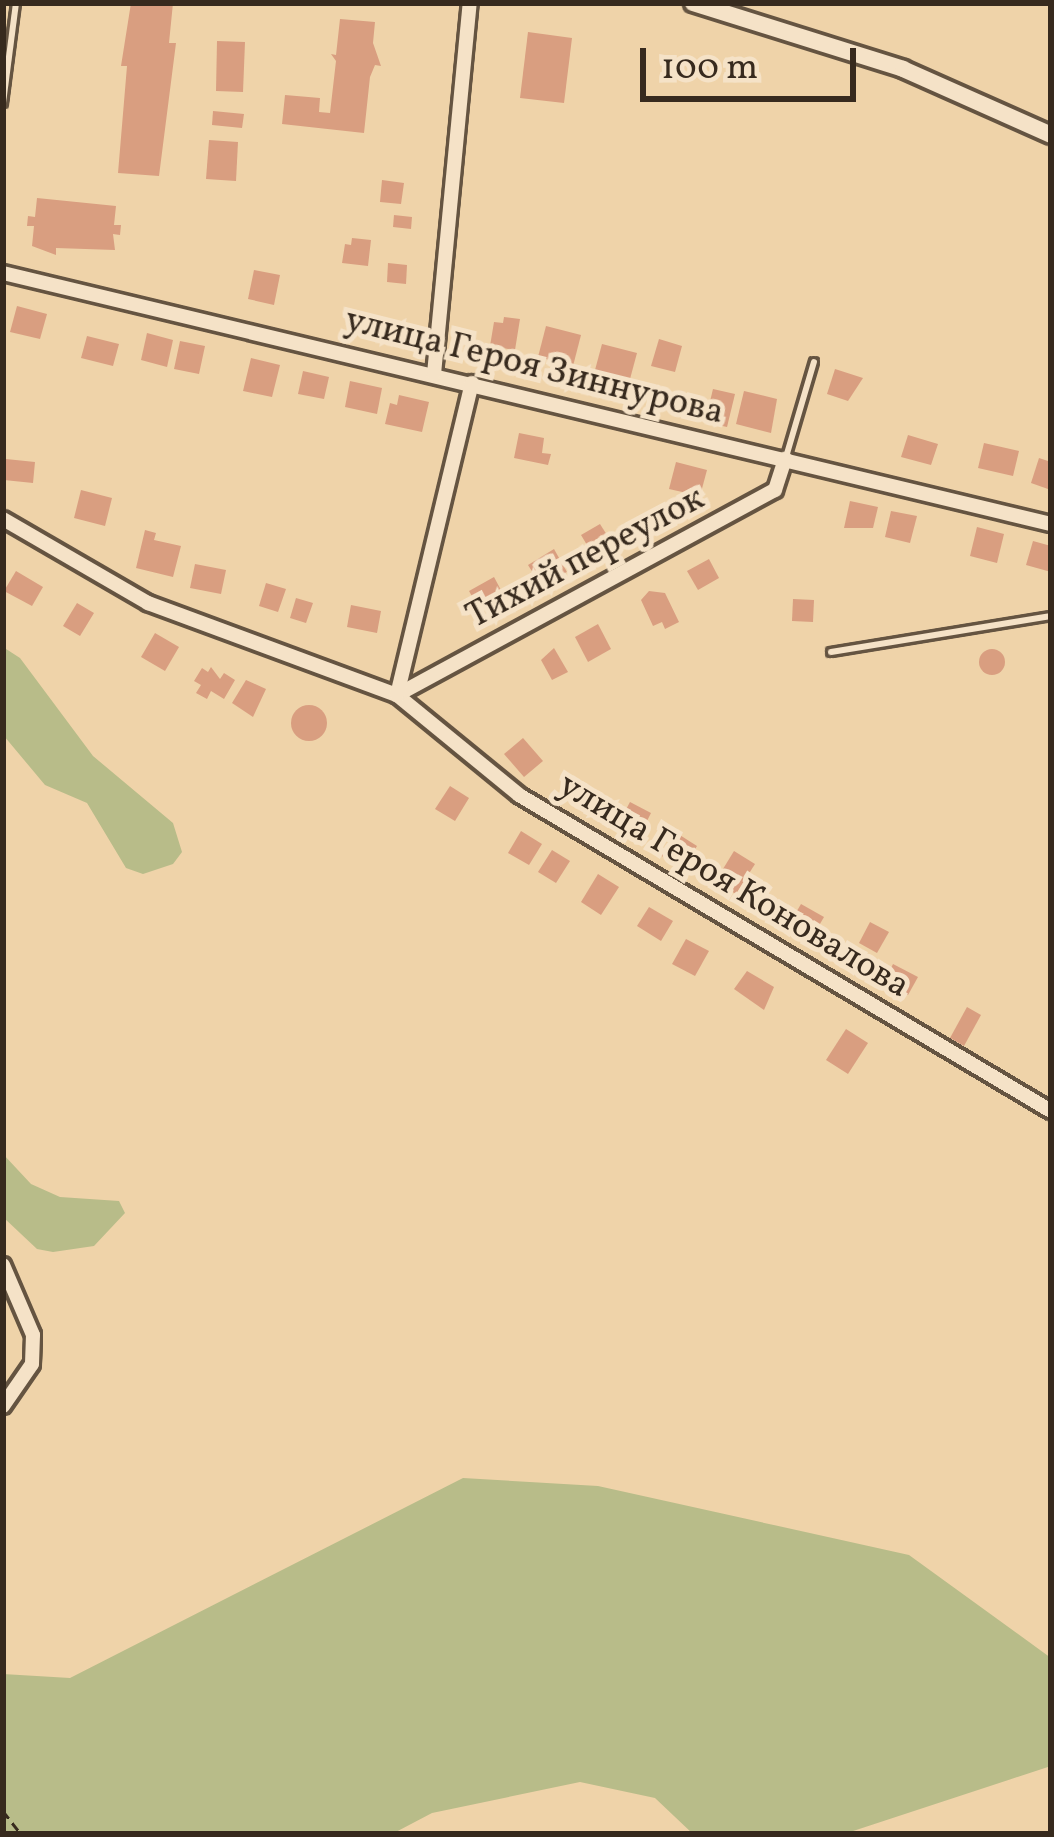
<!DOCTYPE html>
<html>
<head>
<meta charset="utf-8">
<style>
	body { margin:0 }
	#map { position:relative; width:1054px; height:1837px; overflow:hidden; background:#efd3a9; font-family:Vollkorn,serif }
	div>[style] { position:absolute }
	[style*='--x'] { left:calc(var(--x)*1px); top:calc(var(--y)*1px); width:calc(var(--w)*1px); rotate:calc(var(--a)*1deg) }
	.green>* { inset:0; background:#b8bc89 }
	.building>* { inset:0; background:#d99e80 }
	.round { border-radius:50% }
	.path>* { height:3px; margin-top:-1.5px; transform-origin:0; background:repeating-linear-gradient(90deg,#372a1e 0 9px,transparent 0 15px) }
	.roads { filter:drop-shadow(3px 0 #655441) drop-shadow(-3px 0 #655441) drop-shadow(0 3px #655441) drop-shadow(0 -3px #655441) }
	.service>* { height:6px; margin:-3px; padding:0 3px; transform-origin:3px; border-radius:3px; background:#f5e2c7 }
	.minor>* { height:14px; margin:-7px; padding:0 7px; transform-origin:7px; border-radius:7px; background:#f5e2c7 }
	.tertiary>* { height:16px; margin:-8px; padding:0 8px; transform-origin:8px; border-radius:8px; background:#f5e2c7 }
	span { translate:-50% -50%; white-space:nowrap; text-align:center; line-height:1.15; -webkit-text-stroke:10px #f5e2c7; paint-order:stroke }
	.street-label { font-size:36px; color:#372a1e }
	.frame { position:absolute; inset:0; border:6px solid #372a1e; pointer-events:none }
	.scale { position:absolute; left:640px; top:48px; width:216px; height:54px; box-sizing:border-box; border:6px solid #372a1e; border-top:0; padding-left:15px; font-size:36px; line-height:42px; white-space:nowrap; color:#372a1e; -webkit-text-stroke:9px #f5e2c7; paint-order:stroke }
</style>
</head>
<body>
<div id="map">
	<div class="green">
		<i style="clip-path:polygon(3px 647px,20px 658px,93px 756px,173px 823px,182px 852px,173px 864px,143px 874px,126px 868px,87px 803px,45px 785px,4px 736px)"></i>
		<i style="clip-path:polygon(3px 1154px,31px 1184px,60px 1197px,119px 1201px,125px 1213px,94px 1246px,53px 1252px,37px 1249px,3px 1217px)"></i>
		<i style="clip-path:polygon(463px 1478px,598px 1486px,909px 1555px,1051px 1658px,1051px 1766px,844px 1834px,693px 1834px,655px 1798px,580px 1782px,432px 1813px,392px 1834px,3px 1834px,3px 1674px,70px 1678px)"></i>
	</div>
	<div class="building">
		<i style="clip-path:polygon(131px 3px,173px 3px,169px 43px,176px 43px,159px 176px,118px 173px,127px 66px,121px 66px)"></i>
		<i style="clip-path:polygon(340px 19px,375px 22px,373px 43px,381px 66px,375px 65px,370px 77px,364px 133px,282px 124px,285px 95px,320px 98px,319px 112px,330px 113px,336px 61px,331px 54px,336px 55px)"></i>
		<i style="clip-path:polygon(528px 32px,572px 38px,564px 103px,520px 98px)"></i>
		<i style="clip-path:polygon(217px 41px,245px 42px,243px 92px,216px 91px)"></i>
		<i style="clip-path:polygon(213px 111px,244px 114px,242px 128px,212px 125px)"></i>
		<i style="clip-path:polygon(209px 140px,238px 142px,236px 181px,206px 179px)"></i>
		<i style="clip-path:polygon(382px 180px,404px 183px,401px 204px,380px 202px)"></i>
		<i style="clip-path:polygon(37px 198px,116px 206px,114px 225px,121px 225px,120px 235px,113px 234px,115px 250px,56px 248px,56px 255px,32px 246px,34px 226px,27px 226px,28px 216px,35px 217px)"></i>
		<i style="clip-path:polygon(394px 215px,412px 217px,411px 229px,393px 227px)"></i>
		<i style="clip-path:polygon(352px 238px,371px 240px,368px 266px,342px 263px,345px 244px,351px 245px)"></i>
		<i style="clip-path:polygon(388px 263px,407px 265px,406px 284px,387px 282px)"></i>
		<i style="clip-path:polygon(254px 270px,280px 275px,274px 305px,248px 299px)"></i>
		<i style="clip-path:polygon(17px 306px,47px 314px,40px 339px,10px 332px)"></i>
		<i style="clip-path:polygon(504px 317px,520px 319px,515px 350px,490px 346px,494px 322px,503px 323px)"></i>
		<i style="clip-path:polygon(546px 326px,581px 335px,573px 366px,538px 357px)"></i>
		<i style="clip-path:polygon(147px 333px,173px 340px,167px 367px,141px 360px)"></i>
		<i style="clip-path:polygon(87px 336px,119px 344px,113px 366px,81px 358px)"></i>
		<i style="clip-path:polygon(659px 339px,682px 346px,675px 372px,651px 366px)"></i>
		<i style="clip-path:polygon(180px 341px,205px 346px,199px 374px,174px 369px)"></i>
		<i style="clip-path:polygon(602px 344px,637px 353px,630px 379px,595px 370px)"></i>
		<i style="clip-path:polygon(251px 358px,280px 365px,272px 397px,243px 391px)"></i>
		<i style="clip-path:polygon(835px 369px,863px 378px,848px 401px,827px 394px)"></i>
		<i style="clip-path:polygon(303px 371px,329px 377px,324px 399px,298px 394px)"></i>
		<i style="clip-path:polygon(350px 381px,382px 388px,377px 414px,345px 407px)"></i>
		<i style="clip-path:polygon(713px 389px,735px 394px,727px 427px,705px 422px)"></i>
		<i style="clip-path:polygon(744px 391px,777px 399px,771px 433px,736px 424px)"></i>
		<i style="clip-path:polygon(399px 395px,429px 402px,422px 432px,385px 424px,390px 403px,397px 405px)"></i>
		<i style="clip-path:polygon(519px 433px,544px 438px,542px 453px,551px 454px,548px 465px,514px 458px)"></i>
		<i style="clip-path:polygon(908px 435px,938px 444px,931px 465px,901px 457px)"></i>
		<i style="clip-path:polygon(984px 443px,1019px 451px,1013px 476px,978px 468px)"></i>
		<i style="clip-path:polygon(1039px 458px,1051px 462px,1048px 489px,1031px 483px)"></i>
		<i style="clip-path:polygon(6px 459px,35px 462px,33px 483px,4px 480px)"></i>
		<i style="clip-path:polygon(676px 462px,707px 470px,700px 496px,669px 489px)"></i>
		<i style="clip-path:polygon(81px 490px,112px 498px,105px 526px,74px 518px)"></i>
		<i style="clip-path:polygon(850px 501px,878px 507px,873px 528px,844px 528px)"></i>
		<i style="clip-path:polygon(891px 511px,917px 516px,910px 543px,885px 537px)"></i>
		<i style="clip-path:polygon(600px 524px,612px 543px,593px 555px,581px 535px)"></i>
		<i style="clip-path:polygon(977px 527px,1004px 534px,997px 563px,970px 556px)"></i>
		<i style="clip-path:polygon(145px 530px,156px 533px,154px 540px,181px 546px,173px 577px,136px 568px)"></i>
		<i style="clip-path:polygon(1033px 541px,1051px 546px,1051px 572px,1026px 565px)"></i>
		<i style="clip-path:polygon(554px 549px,567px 572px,541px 586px,528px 565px)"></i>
		<i style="clip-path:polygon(709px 559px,719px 578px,698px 590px,687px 571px)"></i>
		<i style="clip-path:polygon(195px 564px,226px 570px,221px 594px,190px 588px)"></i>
		<i style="clip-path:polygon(16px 571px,43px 587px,32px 606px,4px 591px)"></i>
		<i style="clip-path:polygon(494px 577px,502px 592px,478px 607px,469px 591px)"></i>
		<i style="clip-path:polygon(266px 583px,286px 589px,278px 612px,259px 606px)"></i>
		<i style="clip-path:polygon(649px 591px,665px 593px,679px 622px,665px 629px,662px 622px,653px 626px,641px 600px)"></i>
		<i style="clip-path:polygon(296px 598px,313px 603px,306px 623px,290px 618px)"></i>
		<i style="clip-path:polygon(793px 599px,814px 600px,813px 622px,792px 621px)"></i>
		<i style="clip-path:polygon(77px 603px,94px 613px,80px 636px,63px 626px)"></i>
		<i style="clip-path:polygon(351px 605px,381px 611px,377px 633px,347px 627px)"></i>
		<i style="clip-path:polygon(598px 624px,611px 649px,588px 662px,575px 637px)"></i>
		<i style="clip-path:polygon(155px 633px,179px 647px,165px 671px,141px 657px)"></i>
		<i style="clip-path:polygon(554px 648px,568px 672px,552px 680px,541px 660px)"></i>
		<i class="round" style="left:979px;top:649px;width:26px;height:26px"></i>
		<i style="clip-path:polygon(211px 667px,220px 679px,224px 673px,235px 680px,224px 699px,211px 691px,207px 699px,196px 693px,201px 685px,194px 681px,202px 668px,208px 672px)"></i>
		<i style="clip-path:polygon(246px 680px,266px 689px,253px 717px,232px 703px)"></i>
		<i class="round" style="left:291px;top:705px;width:36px;height:36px"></i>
		<i style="clip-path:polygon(523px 738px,543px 761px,524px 777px,504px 754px)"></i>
		<i style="clip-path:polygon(450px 786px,469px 798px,455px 821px,435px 809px)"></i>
		<i style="clip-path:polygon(630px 802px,651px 813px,638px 839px,616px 828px)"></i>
		<i style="clip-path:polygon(521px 831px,542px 844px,529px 865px,508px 853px)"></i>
		<i style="clip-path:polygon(675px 832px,697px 846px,683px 869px,660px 855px)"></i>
		<i style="clip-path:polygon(552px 850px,570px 861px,556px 883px,538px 872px)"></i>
		<i style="clip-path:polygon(734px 851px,755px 864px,736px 894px,715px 882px)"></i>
		<i style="clip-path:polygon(598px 874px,619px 887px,601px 915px,581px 902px)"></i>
		<i style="clip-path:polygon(801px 904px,824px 917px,810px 941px,787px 928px)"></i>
		<i style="clip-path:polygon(649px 907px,673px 921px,661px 941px,637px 926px)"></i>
		<i style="clip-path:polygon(870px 922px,889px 932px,877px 953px,859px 943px)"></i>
		<i style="clip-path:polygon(686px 939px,709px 951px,695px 976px,672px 964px)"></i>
		<i style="clip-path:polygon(893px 964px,918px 977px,908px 995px,884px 982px)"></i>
		<i style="clip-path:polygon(747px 971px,774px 987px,764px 1010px,734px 989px)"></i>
		<i style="clip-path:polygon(967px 1007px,981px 1015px,964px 1046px,950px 1038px)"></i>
		<i style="clip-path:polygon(846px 1029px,868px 1043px,848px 1074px,826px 1060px)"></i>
	</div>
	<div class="path">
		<i style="--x:3;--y:1811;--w:29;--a:52"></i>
	</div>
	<div class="roads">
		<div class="service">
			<i style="--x:3;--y:103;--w:101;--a:-82.6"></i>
			<i style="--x:786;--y:457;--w:99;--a:-73.6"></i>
			<i style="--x:831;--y:652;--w:223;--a:-9.3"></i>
		</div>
		<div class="minor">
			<i style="--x:3;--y:273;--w:1078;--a:13.47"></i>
			<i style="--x:434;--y:374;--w:373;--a:-84.5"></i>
			<i style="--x:3;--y:519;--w:168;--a:30.1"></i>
			<i style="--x:148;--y:603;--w:265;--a:20.3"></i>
			<i style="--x:397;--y:695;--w:158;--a:39.3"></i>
			<i style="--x:519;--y:795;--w:619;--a:30.71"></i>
			<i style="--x:397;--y:695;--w:430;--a:-28.5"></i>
			<i style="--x:775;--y:490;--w:33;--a:-72"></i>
			<i style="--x:397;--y:695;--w:321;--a:-76.5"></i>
			<i style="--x:3;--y:1265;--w:76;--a:66.8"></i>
			<i style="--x:33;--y:1335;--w:29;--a:92"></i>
			<i style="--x:32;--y:1364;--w:51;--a:124.6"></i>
		</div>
		<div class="tertiary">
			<i style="--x:693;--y:3;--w:220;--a:17.4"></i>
			<i style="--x:903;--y:69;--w:162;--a:24"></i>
		</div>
	</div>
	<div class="street-label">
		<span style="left:534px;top:368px;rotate:14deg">улица Героя Зиннурова</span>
		<span style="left:586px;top:559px;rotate:-28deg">Тихий переулок</span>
		<span style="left:733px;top:887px;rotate:31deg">улица Героя Коновалова</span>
	</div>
	<div class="frame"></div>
	<div class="scale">100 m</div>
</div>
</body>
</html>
